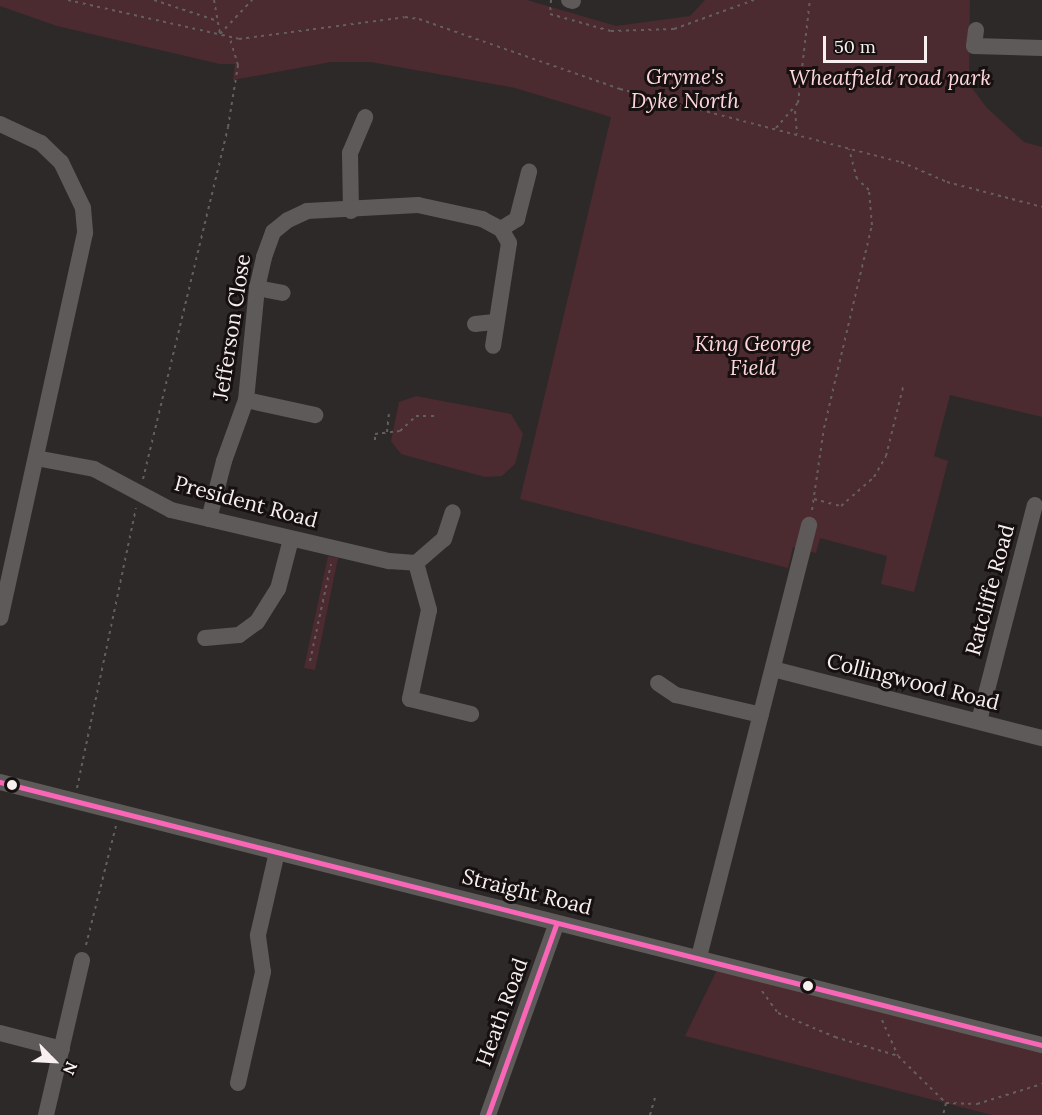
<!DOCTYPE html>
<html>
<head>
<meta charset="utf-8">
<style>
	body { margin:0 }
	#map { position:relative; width:1042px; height:1115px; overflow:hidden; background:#2e2929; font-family:Lora,serif }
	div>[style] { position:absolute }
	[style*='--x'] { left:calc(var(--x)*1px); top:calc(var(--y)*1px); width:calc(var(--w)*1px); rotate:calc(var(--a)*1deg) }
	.green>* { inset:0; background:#4b2a30 }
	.path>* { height:2px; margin-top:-1px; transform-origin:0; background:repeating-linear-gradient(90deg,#645f5f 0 3px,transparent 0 7.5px) }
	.minor>* { height:16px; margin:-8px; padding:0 8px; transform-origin:8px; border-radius:8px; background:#5e5a5a }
	.bus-1>* { height:4.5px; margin:-2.25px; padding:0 2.25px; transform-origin:2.25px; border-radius:2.25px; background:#fa66b7 }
	.dots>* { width:16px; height:16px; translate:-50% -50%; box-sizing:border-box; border:3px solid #161011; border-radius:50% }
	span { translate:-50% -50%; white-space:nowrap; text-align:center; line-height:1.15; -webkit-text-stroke:6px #161011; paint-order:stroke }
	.park-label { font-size:21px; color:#ffd6db; font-style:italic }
	.street-label { font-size:21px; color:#f7eff0 }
	.north { position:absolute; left:24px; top:1031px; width:60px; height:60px; -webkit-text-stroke:4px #161011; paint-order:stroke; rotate:114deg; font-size:16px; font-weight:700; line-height:24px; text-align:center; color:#f7eff0 }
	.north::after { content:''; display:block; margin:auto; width:21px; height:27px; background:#f7eff0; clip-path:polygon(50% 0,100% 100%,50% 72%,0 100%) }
	.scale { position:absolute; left:823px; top:36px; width:104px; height:27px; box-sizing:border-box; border:3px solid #f7eff0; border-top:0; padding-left:8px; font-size:18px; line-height:21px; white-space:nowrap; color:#f7eff0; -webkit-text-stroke:4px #161011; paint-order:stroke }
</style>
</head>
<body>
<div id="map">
	<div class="green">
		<i style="clip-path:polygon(0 0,527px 0,616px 26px,690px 16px,705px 0,970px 0,969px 84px,987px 108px,1024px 142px,1042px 147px,1042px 417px,950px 395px,934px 456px,948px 461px,914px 592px,881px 584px,887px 556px,820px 538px,816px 553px,793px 547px,788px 568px,520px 499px,611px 117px,515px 88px,371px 62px,331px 62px,233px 80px,235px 64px,220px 64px,57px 26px,0 6px)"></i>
		<i style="clip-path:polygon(416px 396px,511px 414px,523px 434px,515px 464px,502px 476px,485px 477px,401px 454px,391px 441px,399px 402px)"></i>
		<i style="clip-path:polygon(328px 556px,338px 558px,315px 670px,304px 668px)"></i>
		<i style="clip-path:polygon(717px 970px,1042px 1052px,1042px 1115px,992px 1115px,685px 1036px)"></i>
	</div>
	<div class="path">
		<i style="--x:68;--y:0;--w:175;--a:12.8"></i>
		<i style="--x:239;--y:39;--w:167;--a:-7.5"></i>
		<i style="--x:405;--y:17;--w:14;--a:8"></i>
		<i style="--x:419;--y:19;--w:213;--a:19.2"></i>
		<i style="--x:620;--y:89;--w:290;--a:14.6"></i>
		<i style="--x:901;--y:162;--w:50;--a:23.5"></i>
		<i style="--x:947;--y:182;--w:98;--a:14.7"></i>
		<i style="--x:154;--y:0;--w:67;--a:18.2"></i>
		<i style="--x:214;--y:0;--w:34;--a:80"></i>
		<i style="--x:551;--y:0;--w:14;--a:94"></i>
		<i style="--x:550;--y:14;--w:63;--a:15.6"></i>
		<i style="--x:611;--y:31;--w:63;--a:-1.8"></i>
		<i style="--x:674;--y:29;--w:85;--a:-19.9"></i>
		<i style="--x:220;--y:34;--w:47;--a:-46.7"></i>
		<i style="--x:795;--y:111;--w:23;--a:85"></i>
		<i style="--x:776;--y:128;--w:33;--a:-49"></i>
		<i style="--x:798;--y:103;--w:104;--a:-83.4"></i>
		<i style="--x:387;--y:432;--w:18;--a:-84"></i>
		<i style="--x:375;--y:440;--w:6;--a:-90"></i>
		<i style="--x:375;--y:434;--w:25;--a:-7"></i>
		<i style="--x:400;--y:431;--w:22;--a:-43"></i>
		<i style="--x:416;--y:416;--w:22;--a:0"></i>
		<i style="--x:143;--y:479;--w:362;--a:-76.4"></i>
		<i style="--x:228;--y:127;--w:63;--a:-80.8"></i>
		<i style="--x:238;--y:65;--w:28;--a:-107"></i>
		<i style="--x:814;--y:499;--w:28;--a:15"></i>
		<i style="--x:841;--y:506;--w:44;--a:-41.3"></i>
		<i style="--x:874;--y:477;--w:24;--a:-60"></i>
		<i style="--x:886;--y:456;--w:75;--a:-76.1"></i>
		<i style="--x:812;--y:510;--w:83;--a:-81.7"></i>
		<i style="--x:824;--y:428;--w:209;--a:-76.7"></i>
		<i style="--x:872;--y:225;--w:35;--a:-95"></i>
		<i style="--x:869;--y:190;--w:16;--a:-137"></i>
		<i style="--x:857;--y:179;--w:31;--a:-105"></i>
		<i style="--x:310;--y:661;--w:99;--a:-77.8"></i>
		<i style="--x:77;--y:788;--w:286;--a:-78.1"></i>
		<i style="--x:86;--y:945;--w:123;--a:-75.9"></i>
		<i style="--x:762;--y:991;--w:27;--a:54"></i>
		<i style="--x:778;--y:1013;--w:62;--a:22.8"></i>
		<i style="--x:835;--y:1037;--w:66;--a:16.8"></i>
		<i style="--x:898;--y:1056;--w:67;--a:44.4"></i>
		<i style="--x:946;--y:1103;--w:12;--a:104"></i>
		<i style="--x:882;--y:1020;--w:39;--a:66"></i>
		<i style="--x:946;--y:1103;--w:31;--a:2"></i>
		<i style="--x:977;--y:1104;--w:68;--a:-17.1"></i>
		<i style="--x:650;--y:1115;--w:22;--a:-74"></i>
	</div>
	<div class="minor">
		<i style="--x:569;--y:0;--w:4;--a:14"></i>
		<i style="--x:976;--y:30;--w:16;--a:97"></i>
		<i style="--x:974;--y:46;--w:68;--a:1.7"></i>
		<i style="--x:0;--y:124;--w:45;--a:24.9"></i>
		<i style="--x:41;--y:143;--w:28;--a:44"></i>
		<i style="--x:61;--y:162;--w:51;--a:64.4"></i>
		<i style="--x:83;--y:208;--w:25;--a:85"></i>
		<i style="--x:85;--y:233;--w:394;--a:102.4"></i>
		<i style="--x:351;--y:211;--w:58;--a:-91"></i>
		<i style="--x:350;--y:153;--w:39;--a:-67"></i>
		<i style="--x:501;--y:229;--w:19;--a:-32"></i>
		<i style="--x:517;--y:219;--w:49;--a:-75.7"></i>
		<i style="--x:257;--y:288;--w:26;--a:11"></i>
		<i style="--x:475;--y:324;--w:20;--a:-6"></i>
		<i style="--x:246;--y:400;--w:71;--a:12.3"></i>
		<i style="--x:36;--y:458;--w:59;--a:10.7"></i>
		<i style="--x:94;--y:469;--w:87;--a:28"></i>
		<i style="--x:171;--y:510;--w:224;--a:13.2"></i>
		<i style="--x:389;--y:561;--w:27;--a:4"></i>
		<i style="--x:416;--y:563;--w:49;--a:74.5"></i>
		<i style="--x:429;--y:610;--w:91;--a:102.1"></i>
		<i style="--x:410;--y:699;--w:63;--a:13.8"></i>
		<i style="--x:209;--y:519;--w:60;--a:-75.5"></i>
		<i style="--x:224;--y:461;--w:65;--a:-70.2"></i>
		<i style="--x:246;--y:400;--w:113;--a:-84.4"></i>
		<i style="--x:257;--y:288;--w:32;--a:-77"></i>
		<i style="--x:264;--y:257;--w:27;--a:-70"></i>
		<i style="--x:273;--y:232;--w:19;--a:-39"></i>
		<i style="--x:288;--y:220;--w:21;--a:-25"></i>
		<i style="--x:307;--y:211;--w:111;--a:-3.1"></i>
		<i style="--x:418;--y:205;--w:66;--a:12.3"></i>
		<i style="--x:482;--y:219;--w:21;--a:28"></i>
		<i style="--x:501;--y:229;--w:16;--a:60"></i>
		<i style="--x:509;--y:243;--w:104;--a:98.8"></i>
		<i style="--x:416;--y:563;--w:37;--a:-41"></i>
		<i style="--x:444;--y:539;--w:28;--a:-72"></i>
		<i style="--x:205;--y:638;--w:34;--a:-5"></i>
		<i style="--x:239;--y:635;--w:22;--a:-36"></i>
		<i style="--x:257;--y:622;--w:39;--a:-58"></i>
		<i style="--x:278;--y:589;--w:52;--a:-75.4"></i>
		<i style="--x:773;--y:669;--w:278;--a:14.4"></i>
		<i style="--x:658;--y:683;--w:22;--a:34"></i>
		<i style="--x:676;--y:695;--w:87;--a:13.2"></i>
		<i style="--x:979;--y:721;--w:223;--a:-75.5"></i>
		<i style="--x:0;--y:782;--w:1075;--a:14.17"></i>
		<i style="--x:699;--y:957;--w:446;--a:-75.7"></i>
		<i style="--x:0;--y:1033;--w:64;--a:14.5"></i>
		<i style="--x:238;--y:1083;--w:114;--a:-77.3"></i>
		<i style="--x:263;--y:972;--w:37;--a:-98"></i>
		<i style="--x:258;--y:935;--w:85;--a:-77.1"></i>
		<i style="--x:46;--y:1115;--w:159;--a:-76.9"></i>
		<i style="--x:488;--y:1115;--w:202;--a:-70.3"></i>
	</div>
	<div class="bus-1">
		<i style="--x:0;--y:782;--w:1075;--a:14.17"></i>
		<i style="--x:488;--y:1115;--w:202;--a:-70.3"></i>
	</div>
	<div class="dots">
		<i style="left:12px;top:785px;background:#f7eff0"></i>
		<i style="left:808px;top:986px;background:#f7eff0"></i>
	</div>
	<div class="park-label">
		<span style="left:685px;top:89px">Gryme's<br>Dyke North</span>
		<span style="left:890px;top:78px">Wheatfield road park</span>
		<span style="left:753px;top:356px">King George<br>Field</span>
	</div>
	<div class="street-label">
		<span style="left:232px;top:327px;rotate:-81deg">Jefferson Close</span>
		<span style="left:246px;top:502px;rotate:15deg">President Road</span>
		<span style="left:990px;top:590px;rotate:-75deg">Ratcliffe Road</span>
		<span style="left:913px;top:682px;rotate:14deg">Collingwood Road</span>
		<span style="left:527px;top:892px;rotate:14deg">Straight Road</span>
		<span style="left:502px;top:1012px;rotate:-70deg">Heath Road</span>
	</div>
	<div class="north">N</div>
	<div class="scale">50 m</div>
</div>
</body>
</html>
